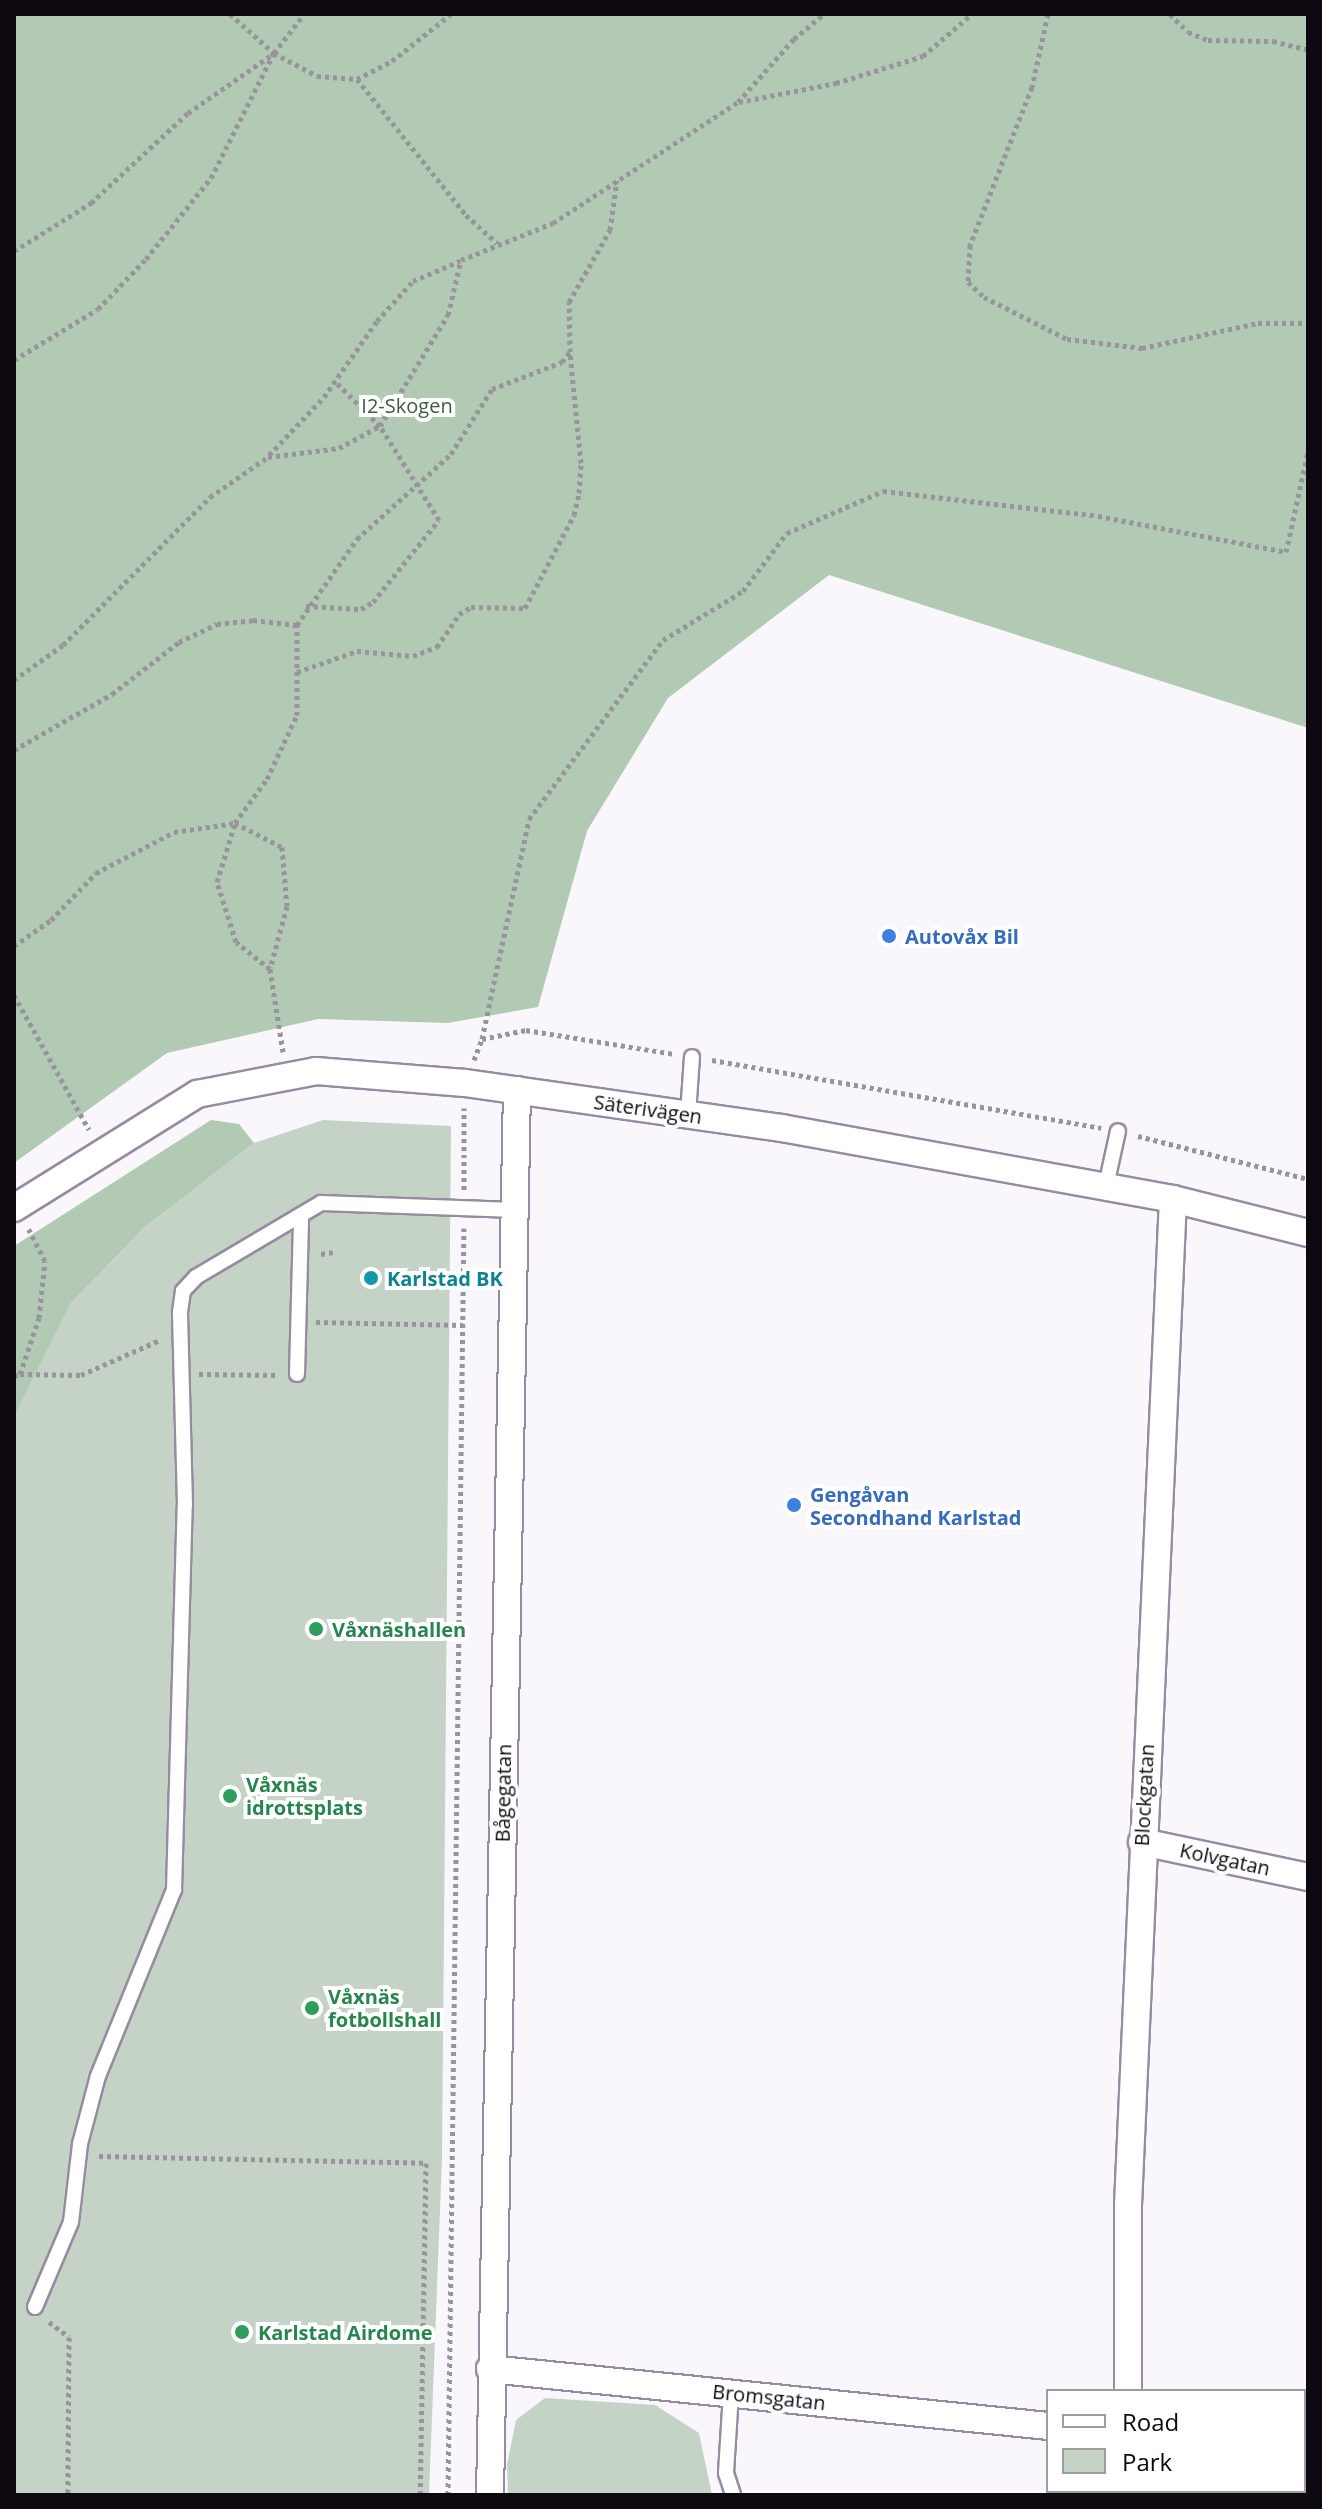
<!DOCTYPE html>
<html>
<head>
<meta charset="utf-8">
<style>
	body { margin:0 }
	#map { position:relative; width:1322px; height:2509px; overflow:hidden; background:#faf7fc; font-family:"Open Sans",sans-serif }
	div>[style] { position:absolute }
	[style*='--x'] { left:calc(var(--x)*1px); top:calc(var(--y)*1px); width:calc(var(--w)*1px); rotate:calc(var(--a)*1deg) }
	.green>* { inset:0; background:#c4d3c5 }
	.forest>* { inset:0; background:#b2cab3 }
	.path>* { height:5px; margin-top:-2.5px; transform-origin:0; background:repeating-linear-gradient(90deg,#98949b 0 4px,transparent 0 8px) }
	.roads { filter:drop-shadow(2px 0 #978ba1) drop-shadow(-2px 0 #978ba1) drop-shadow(0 2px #978ba1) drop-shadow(0 -2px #978ba1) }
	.lane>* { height:14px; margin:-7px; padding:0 7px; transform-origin:7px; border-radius:7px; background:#fff }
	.street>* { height:26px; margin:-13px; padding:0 13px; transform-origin:13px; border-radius:13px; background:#fff }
	.dots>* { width:22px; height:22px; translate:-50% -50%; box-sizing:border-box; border:4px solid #fff; border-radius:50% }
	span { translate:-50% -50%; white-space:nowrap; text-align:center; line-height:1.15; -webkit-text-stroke:8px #fff; paint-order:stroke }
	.park-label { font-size:20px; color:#395f3d }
	.shop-label { font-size:20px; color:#366cbe; font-weight:700 }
	.left { translate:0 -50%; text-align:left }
	.street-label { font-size:20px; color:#0e0911 }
	.culture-label { font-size:20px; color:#0d838f; font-weight:700 }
	.leisure-label { font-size:20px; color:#27864d; font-weight:700 }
	.frame { position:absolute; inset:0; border:16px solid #0e0911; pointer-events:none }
	.legend { position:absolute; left:1046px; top:2389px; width:260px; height:104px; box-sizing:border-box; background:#fff; border:2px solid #9f9da0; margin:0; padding:10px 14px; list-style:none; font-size:24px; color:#0e0911 }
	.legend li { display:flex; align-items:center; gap:16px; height:40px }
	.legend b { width:40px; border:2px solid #9f9da0 }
</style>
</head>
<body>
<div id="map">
	<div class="green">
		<i style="clip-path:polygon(323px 1120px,451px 1126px,442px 2158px,429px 2495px,14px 2495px,14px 1417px,71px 1303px,145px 1227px,254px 1143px)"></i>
		<i style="clip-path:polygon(545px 2398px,655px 2405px,699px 2433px,712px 2495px,508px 2495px,507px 2465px,516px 2420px)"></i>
	</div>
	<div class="forest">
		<i style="clip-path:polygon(14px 14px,1308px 14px,1308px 728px,829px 575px,668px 698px,587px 831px,538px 1007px,448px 1023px,318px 1019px,167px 1053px,14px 1163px)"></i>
		<i style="clip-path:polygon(211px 1120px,239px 1124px,254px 1143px,145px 1227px,71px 1303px,14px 1417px,14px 1246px)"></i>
	</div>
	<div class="path">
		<i style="--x:230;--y:14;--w:59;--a:41.6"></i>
		<i style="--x:274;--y:53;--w:49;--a:28.1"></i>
		<i style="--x:317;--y:76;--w:40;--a:4.3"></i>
		<i style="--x:357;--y:79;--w:39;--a:-27"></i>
		<i style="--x:392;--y:61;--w:75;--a:-38.5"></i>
		<i style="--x:1048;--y:14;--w:75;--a:102.4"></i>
		<i style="--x:1032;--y:87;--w:170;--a:111.4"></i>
		<i style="--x:970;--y:245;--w:37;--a:93"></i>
		<i style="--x:968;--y:282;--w:22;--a:43"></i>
		<i style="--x:984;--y:297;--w:93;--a:26.8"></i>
		<i style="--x:1067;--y:339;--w:76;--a:6.8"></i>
		<i style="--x:1142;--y:348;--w:119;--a:-12.2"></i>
		<i style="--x:1258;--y:323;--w:50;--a:0"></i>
		<i style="--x:1170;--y:14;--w:25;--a:45"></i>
		<i style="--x:1188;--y:32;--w:22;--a:22"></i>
		<i style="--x:1208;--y:40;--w:65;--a:0.9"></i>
		<i style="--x:1273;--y:41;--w:36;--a:14"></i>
		<i style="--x:357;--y:79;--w:174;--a:51.3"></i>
		<i style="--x:466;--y:215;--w:42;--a:42.1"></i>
		<i style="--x:739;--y:102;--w:99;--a:-11.1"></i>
		<i style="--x:836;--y:83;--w:91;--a:-17.2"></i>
		<i style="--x:923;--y:56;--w:65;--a:-40.6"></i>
		<i style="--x:14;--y:251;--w:91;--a:-31.9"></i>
		<i style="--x:91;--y:203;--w:132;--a:-42.9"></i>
		<i style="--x:188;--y:113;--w:103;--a:-34.8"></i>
		<i style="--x:14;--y:360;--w:98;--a:-31.3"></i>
		<i style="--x:98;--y:309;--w:69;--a:-46.2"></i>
		<i style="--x:146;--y:259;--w:104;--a:-51.3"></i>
		<i style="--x:211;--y:178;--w:140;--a:-63.3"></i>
		<i style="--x:274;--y:53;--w:49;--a:-52.4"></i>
		<i style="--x:269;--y:455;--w:80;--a:-46.5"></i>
		<i style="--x:324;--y:397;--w:93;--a:-55.1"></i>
		<i style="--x:377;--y:321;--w:54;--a:-48"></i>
		<i style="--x:413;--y:281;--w:51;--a:-23.1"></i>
		<i style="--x:306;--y:606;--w:55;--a:3.1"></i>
		<i style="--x:361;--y:609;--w:14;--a:-30"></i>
		<i style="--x:373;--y:602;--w:105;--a:-51.2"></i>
		<i style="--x:439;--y:520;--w:111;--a:-122.1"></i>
		<i style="--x:380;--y:426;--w:62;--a:-135"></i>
		<i style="--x:297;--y:672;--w:64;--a:-19.3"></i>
		<i style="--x:357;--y:651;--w:56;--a:5.1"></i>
		<i style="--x:413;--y:656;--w:26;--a:-21"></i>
		<i style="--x:437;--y:647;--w:40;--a:-56"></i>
		<i style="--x:459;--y:614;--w:14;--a:-30"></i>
		<i style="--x:471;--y:607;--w:54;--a:1.1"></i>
		<i style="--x:525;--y:608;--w:105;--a:-62.2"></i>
		<i style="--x:574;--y:515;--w:23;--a:-77"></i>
		<i style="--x:579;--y:493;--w:30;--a:-86"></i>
		<i style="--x:581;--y:463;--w:111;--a:-95.7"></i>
		<i style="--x:14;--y:680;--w:60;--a:-35.5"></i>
		<i style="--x:63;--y:645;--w:209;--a:-45.2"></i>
		<i style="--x:210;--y:497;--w:70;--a:-34.6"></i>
		<i style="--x:268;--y:457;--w:72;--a:-7.2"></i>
		<i style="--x:339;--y:448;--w:47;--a:-28.2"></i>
		<i style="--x:380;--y:426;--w:130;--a:-58.5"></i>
		<i style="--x:448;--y:315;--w:57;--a:-76.7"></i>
		<i style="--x:461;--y:260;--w:99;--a:-21.9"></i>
		<i style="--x:553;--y:223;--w:221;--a:-33.2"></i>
		<i style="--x:738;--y:102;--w:84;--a:-48.4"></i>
		<i style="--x:794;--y:39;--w:39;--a:-40"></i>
		<i style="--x:14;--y:750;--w:113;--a:-29.7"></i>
		<i style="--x:112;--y:694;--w:85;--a:-37.8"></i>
		<i style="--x:179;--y:642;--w:42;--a:-25.3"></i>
		<i style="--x:217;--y:624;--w:36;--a:-6"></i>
		<i style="--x:253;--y:620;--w:44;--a:6.5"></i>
		<i style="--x:14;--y:946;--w:45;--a:-35.1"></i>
		<i style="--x:51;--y:920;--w:65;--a:-46.2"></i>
		<i style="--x:96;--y:873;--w:88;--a:-27.7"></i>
		<i style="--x:174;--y:832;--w:62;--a:-8.4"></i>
		<i style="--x:235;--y:823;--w:53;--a:27.1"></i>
		<i style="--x:282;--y:847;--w:59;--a:85.2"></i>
		<i style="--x:287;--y:906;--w:65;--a:105.1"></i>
		<i style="--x:14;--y:995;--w:154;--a:60.9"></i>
		<i style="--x:482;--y:1039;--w:225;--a:-77.9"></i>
		<i style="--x:529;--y:819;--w:224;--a:-53.2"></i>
		<i style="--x:663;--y:640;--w:94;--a:-31.5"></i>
		<i style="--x:743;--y:591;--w:73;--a:-52.8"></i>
		<i style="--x:787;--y:533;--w:105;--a:-23.6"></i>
		<i style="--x:883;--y:491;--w:216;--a:6.6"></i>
		<i style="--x:1098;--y:516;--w:191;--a:10.8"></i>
		<i style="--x:1286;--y:552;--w:102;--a:-77.6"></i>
		<i style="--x:283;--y:1052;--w:84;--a:-98.9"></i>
		<i style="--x:270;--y:969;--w:43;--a:-141.5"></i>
		<i style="--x:236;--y:942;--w:63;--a:-107.6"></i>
		<i style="--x:217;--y:882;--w:62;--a:-73"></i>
		<i style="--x:235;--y:823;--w:54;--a:-54"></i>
		<i style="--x:267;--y:779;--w:71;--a:-64.9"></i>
		<i style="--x:297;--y:715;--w:90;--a:-90"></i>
		<i style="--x:297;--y:625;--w:105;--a:-55.1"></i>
		<i style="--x:357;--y:539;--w:127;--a:-42.1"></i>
		<i style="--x:451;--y:454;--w:77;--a:-57.8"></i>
		<i style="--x:492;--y:389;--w:75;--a:-21.1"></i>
		<i style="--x:562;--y:362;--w:13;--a:-51"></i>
		<i style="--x:570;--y:352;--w:50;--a:-91.1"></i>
		<i style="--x:569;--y:302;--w:83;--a:-60.3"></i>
		<i style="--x:610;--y:230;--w:50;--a:-82"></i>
		<i style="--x:474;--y:1060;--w:22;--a:-69"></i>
		<i style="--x:482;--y:1039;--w:45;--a:-11.6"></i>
		<i style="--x:526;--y:1030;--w:151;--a:9.2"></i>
		<i style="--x:712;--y:1060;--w:395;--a:9.9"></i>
		<i style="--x:1138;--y:1136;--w:175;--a:14.2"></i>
		<i style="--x:464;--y:1190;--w:82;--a:-90"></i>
		<i style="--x:321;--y:1254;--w:12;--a:-9"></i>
		<i style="--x:316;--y:1322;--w:147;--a:1.2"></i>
		<i style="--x:20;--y:1374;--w:61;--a:0.9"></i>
		<i style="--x:81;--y:1375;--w:86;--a:-23.9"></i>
		<i style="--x:199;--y:1374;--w:78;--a:0.7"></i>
		<i style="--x:14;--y:1376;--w:6;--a:-18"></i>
		<i style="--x:20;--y:1374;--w:59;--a:-71.3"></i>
		<i style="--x:39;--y:1318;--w:57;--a:-84"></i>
		<i style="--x:45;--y:1261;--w:37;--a:-117"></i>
		<i style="--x:99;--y:2156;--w:327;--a:1.2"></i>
		<i style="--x:426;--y:2163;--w:332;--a:91"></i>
		<i style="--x:49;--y:2322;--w:25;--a:37"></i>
		<i style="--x:69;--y:2337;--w:158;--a:90.4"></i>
		<i style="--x:448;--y:2495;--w:1267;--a:-89.28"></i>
	</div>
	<div class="roads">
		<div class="lane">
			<i style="--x:688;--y:1114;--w:57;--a:-86"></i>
			<i style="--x:1106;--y:1186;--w:56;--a:-77.7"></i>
			<i style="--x:297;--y:1374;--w:157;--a:-88.5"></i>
			<i style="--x:35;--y:2307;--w:92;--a:-67"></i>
			<i style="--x:71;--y:2222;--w:79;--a:-83.4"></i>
			<i style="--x:80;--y:2144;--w:70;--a:-75.2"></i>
			<i style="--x:98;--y:2076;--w:201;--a:-67.8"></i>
			<i style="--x:174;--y:1890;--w:385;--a:-88.4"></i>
			<i style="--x:185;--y:1505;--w:193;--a:-91.5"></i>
			<i style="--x:180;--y:1312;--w:21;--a:-82"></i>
			<i style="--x:183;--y:1291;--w:19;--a:-47"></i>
			<i style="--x:196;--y:1277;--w:145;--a:-30.6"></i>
			<i style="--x:321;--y:1203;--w:194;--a:2.1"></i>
			<i style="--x:731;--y:2393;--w:80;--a:93.6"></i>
			<i style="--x:726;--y:2473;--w:23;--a:72"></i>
		</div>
		<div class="street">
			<i style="--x:14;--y:1208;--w:216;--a:-31.9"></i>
			<i style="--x:197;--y:1094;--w:121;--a:-10.9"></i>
			<i style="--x:316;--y:1071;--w:149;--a:4.6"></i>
			<i style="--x:465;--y:1083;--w:320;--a:8.1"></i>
			<i style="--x:782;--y:1128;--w:397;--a:10.3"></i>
			<i style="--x:1173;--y:1199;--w:139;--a:14.1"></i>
			<i style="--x:1142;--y:1842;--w:170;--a:11.9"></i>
			<i style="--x:490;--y:2369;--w:561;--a:5.83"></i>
			<i style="--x:1128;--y:2391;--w:186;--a:-90"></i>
			<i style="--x:1128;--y:2205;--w:1007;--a:-87.44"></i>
			<i style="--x:1304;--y:2455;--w:4;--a:0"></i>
			<i style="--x:1129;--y:2491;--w:4;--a:90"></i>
			<i style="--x:490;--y:2495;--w:1405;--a:-88.9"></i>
		</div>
	</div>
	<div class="dots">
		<i style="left:889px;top:936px;background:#3f7fe0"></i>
		<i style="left:371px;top:1278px;background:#0f9aa8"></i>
		<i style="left:794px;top:1505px;background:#3f7fe0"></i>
		<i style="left:316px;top:1629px;background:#2e9e5b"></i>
		<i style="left:230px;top:1796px;background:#2e9e5b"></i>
		<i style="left:312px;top:2008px;background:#2e9e5b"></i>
		<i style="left:242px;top:2332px;background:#2e9e5b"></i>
	</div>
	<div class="park-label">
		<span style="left:407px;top:405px">I2-Skogen</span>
	</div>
	<div class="shop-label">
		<span class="left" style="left:905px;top:936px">Autovåx Bil</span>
		<span class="left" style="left:810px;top:1506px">Gengåvan<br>Secondhand Karlstad</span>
	</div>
	<div class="street-label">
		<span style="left:648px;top:1109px;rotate:8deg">Säterivägen</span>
		<span style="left:503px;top:1793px;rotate:-89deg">Bågegatan</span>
		<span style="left:1144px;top:1795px;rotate:-87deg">Blockgatan</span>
		<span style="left:1225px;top:1859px;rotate:12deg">Kolvgatan</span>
		<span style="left:769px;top:2397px;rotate:6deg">Bromsgatan</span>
	</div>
	<div class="culture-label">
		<span class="left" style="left:387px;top:1278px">Karlstad BK</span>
	</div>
	<div class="leisure-label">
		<span class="left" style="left:332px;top:1629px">Våxnäshallen</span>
		<span class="left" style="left:246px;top:1796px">Våxnäs<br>idrottsplats</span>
		<span class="left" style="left:328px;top:2008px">Våxnäs<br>fotbollshall</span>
		<span class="left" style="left:258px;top:2332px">Karlstad Airdome</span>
	</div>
	<div class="frame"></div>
	<ul class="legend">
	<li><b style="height:10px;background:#fff"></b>Road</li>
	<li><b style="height:22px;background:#c4d3c5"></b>Park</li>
	</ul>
</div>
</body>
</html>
